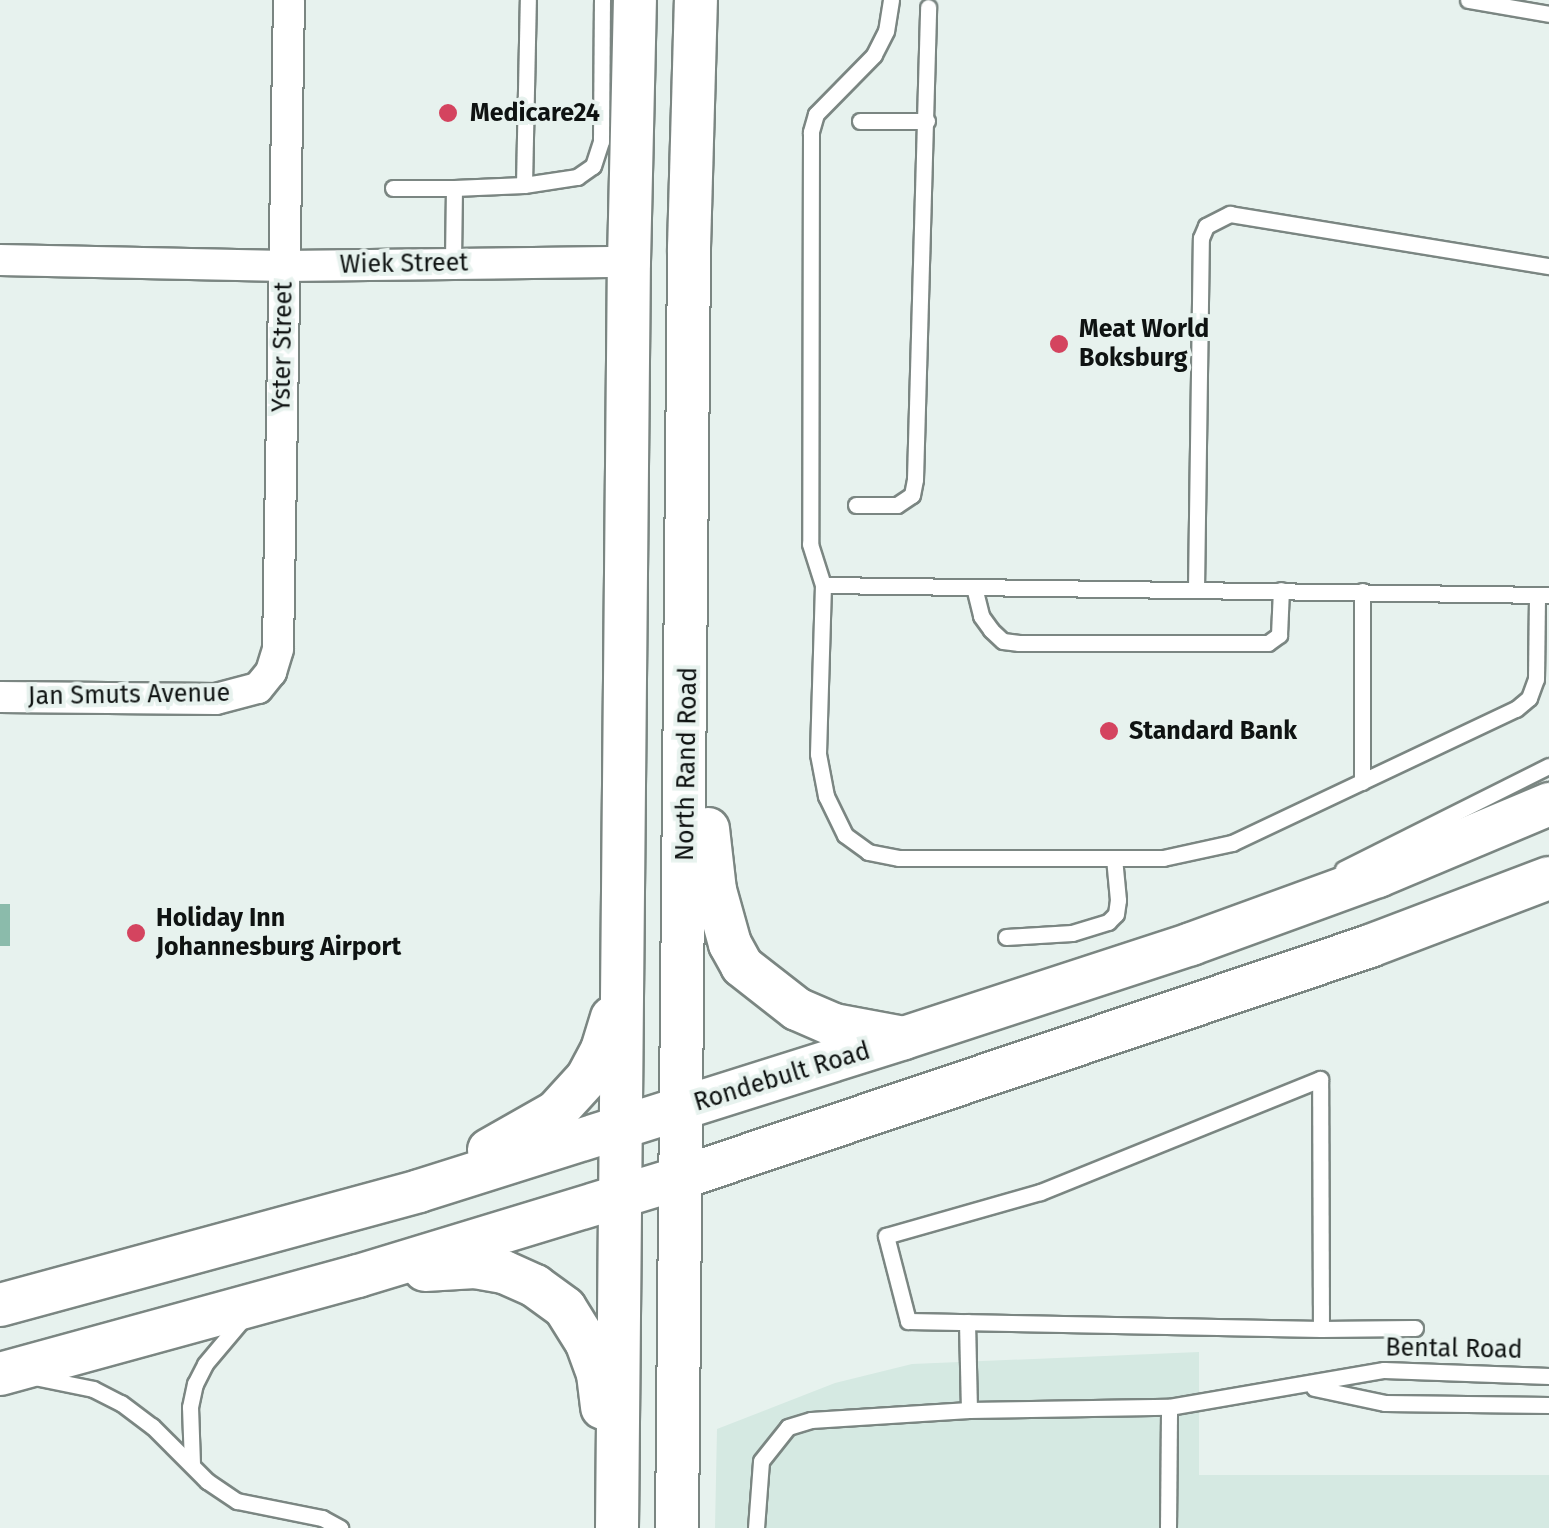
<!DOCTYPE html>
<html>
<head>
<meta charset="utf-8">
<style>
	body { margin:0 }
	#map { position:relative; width:1549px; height:1528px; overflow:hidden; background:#e7f2ee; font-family:"Fira Sans",sans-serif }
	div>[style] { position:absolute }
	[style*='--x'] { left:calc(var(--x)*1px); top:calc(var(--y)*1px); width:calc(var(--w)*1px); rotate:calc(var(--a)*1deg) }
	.built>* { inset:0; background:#d5e9e2 }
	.water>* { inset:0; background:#8bbbab }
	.roads { filter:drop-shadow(2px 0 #7b8682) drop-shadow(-2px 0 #7b8682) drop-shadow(0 2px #7b8682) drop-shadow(0 -2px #7b8682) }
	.service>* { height:15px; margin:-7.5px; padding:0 7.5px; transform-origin:7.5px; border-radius:7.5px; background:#fff }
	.minor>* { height:30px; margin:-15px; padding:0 15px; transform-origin:15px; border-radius:15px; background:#fff }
	.secondary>* { height:42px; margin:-21px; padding:0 21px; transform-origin:21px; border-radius:21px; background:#fff }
	.dots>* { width:28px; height:28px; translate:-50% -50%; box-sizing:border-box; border:5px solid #e7f2ee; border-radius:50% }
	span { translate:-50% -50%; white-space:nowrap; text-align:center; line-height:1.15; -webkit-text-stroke:8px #e7f2ee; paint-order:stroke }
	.poi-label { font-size:25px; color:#0f1312; font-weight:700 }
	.left { translate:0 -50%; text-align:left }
	.street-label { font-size:25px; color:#0f1312 }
</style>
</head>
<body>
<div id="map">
	<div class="built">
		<i style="clip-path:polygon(1199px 1352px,1199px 1475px,1549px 1475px,1549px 1528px,715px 1528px,717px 1429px,835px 1383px,912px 1364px)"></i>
	</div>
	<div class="water">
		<i style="clip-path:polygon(0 904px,10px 904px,10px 946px,0 946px)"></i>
	</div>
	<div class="roads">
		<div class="service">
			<i style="--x:891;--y:0;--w:31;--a:99"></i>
			<i style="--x:886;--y:31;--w:27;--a:117"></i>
			<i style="--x:874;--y:55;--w:83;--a:134.5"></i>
			<i style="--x:816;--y:114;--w:19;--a:106"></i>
			<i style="--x:811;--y:132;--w:412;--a:90.1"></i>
			<i style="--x:810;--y:544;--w:43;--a:72.4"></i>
			<i style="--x:823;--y:585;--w:169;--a:91.7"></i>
			<i style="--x:818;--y:754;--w:43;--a:79.2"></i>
			<i style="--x:826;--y:796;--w:43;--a:64"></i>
			<i style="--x:845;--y:835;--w:29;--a:36"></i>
			<i style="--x:868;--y:852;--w:32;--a:11"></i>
			<i style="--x:899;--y:858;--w:264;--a:0"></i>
			<i style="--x:1163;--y:858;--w:71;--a:-12.3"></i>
			<i style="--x:1232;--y:843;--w:314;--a:-25.3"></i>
			<i style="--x:1516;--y:709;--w:17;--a:-40"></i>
			<i style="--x:1529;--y:698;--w:20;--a:-70"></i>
			<i style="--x:1536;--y:679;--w:84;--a:-89.3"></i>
			<i style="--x:1468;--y:0;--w:82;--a:9.8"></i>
			<i style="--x:860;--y:121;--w:67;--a:0"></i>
			<i style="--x:524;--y:185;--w:54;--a:-8.6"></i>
			<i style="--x:577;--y:177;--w:19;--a:-35"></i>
			<i style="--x:593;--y:166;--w:26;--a:-72"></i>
			<i style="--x:601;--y:141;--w:141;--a:-89.6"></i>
			<i style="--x:393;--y:188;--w:61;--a:0"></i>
			<i style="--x:454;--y:188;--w:76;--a:90.8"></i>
			<i style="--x:454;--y:188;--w:70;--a:-2.5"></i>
			<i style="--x:524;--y:185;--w:185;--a:-88.8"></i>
			<i style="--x:856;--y:505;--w:41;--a:0"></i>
			<i style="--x:897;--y:505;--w:18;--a:-34"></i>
			<i style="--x:912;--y:495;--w:16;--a:-79"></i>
			<i style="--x:915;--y:479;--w:472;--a:-88.4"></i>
			<i style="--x:823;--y:585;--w:726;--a:0.79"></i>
			<i style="--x:974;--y:587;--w:30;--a:76"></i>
			<i style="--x:981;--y:616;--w:17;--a:54"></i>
			<i style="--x:991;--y:630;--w:16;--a:43"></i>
			<i style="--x:1003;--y:641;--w:16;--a:7"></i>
			<i style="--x:1019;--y:643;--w:249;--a:0"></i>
			<i style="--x:1268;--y:643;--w:14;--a:-36"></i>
			<i style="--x:1279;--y:635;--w:45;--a:-87.5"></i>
			<i style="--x:1196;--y:589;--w:351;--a:-89.2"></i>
			<i style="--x:1201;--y:238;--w:13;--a:-67"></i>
			<i style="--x:1206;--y:226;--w:27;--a:-27"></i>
			<i style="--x:1230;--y:214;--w:323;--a:9.3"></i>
			<i style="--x:1362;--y:591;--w:191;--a:90"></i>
			<i style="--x:1343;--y:869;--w:230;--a:-26.6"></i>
			<i style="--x:1006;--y:937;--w:66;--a:-3.5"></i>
			<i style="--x:1072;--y:933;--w:38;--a:-17"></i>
			<i style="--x:1108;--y:922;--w:11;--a:-45"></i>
			<i style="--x:1116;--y:914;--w:14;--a:-82"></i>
			<i style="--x:1118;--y:900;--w:42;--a:-95.4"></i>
			<i style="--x:967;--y:1322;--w:88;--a:88.7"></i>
			<i style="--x:1321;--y:1329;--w:250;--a:-90.2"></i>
			<i style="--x:1320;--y:1079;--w:302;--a:158"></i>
			<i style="--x:1040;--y:1192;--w:160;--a:164.1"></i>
			<i style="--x:886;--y:1236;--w:88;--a:75.5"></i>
			<i style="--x:908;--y:1321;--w:413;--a:1.1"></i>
			<i style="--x:1321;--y:1329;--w:94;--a:-0.6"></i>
			<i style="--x:39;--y:1378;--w:55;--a:11.5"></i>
			<i style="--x:93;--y:1389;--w:31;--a:27"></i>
			<i style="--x:121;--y:1403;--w:39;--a:37"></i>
			<i style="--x:152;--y:1426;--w:78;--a:45"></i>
			<i style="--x:207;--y:1481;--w:36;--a:34"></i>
			<i style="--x:237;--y:1501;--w:87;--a:11.3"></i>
			<i style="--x:322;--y:1518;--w:21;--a:29"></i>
			<i style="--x:1314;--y:1388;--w:73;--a:11.9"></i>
			<i style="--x:1385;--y:1403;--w:164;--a:0.7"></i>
			<i style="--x:192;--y:1464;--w:57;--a:-92"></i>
			<i style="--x:190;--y:1407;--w:24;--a:-78"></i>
			<i style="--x:195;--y:1384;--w:22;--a:-63"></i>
			<i style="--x:205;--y:1364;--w:57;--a:-49.9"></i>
			<i style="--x:756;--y:1528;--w:67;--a:-85.7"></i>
			<i style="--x:761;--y:1461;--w:43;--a:-51.5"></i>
			<i style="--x:788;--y:1427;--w:24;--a:-17"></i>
			<i style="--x:811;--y:1420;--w:158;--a:-3.6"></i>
			<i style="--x:969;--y:1410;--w:200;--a:-0.9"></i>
			<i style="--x:1169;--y:1407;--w:218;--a:-9.8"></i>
			<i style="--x:1384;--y:1370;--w:165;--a:2.1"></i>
			<i style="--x:1168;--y:1528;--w:121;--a:-89.5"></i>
		</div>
		<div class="minor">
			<i style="--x:0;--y:260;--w:285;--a:1.2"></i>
			<i style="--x:285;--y:266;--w:344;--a:-0.7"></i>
			<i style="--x:0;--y:697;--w:216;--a:0.5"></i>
			<i style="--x:216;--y:699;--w:43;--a:-14.7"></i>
			<i style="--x:258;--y:688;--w:21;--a:-51"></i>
			<i style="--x:271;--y:672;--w:24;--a:-73"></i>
			<i style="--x:278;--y:649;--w:649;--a:-89.03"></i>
		</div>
		<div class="secondary">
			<i style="--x:708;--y:829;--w:61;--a:83.5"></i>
			<i style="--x:715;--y:890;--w:56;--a:74.5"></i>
			<i style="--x:730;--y:944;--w:25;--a:61"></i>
			<i style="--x:742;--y:966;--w:70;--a:38"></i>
			<i style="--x:797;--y:1009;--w:40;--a:23.4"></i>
			<i style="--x:834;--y:1025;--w:66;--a:10.5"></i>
			<i style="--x:489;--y:1150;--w:77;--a:-29.6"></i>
			<i style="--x:556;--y:1112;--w:46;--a:-47.6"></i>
			<i style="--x:587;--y:1078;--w:32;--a:-62"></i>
			<i style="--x:602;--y:1050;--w:34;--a:-73"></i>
			<i style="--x:425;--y:1270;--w:50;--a:-3.4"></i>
			<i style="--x:475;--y:1267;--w:29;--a:10"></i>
			<i style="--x:504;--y:1272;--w:34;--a:24"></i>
			<i style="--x:535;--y:1286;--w:37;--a:36"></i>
			<i style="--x:565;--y:1308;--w:39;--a:58"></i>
			<i style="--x:586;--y:1341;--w:35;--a:70"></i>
			<i style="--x:598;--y:1374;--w:34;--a:83"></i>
			<i style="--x:0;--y:1305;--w:434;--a:-15.2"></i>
			<i style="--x:419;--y:1191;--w:509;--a:-17.51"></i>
			<i style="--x:904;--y:1038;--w:302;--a:-18.1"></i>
			<i style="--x:1191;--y:944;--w:199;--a:-20"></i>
			<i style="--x:1378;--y:876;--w:186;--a:-22.8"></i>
			<i style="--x:0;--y:1374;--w:371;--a:-15.3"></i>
			<i style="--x:358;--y:1276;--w:340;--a:-16.9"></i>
			<i style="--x:683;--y:1177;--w:725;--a:-18.58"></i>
			<i style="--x:1370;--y:946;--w:191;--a:-20.8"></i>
			<i style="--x:617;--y:1528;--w:1266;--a:-89.46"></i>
			<i style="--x:629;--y:262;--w:262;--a:-88.7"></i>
			<i style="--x:677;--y:1528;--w:1280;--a:-89.46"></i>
			<i style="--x:689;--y:248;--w:248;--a:-88.4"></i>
		</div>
	</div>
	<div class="dots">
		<i style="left:448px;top:113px;background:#d4445f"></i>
		<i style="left:1059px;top:344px;background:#d4445f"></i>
		<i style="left:1109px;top:731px;background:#d4445f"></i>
		<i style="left:136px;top:933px;background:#d4445f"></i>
	</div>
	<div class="poi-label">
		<span class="left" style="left:470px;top:113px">Medicare24</span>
		<span class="left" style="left:1079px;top:344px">Meat World<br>Boksburg</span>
		<span class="left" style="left:1129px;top:731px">Standard Bank</span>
		<span class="left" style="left:156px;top:933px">Holiday Inn<br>Johannesburg Airport</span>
	</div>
	<div class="street-label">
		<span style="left:404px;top:264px;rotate:-1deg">Wiek Street</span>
		<span style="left:283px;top:347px;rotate:-89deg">Yster Street</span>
		<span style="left:129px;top:695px;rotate:-1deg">Jan Smuts Avenue</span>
		<span style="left:687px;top:764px;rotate:-89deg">North Rand Road</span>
		<span style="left:782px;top:1077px;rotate:-17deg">Rondebult Road</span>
		<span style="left:1454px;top:1349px;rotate:1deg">Bental Road</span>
	</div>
</div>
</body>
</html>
